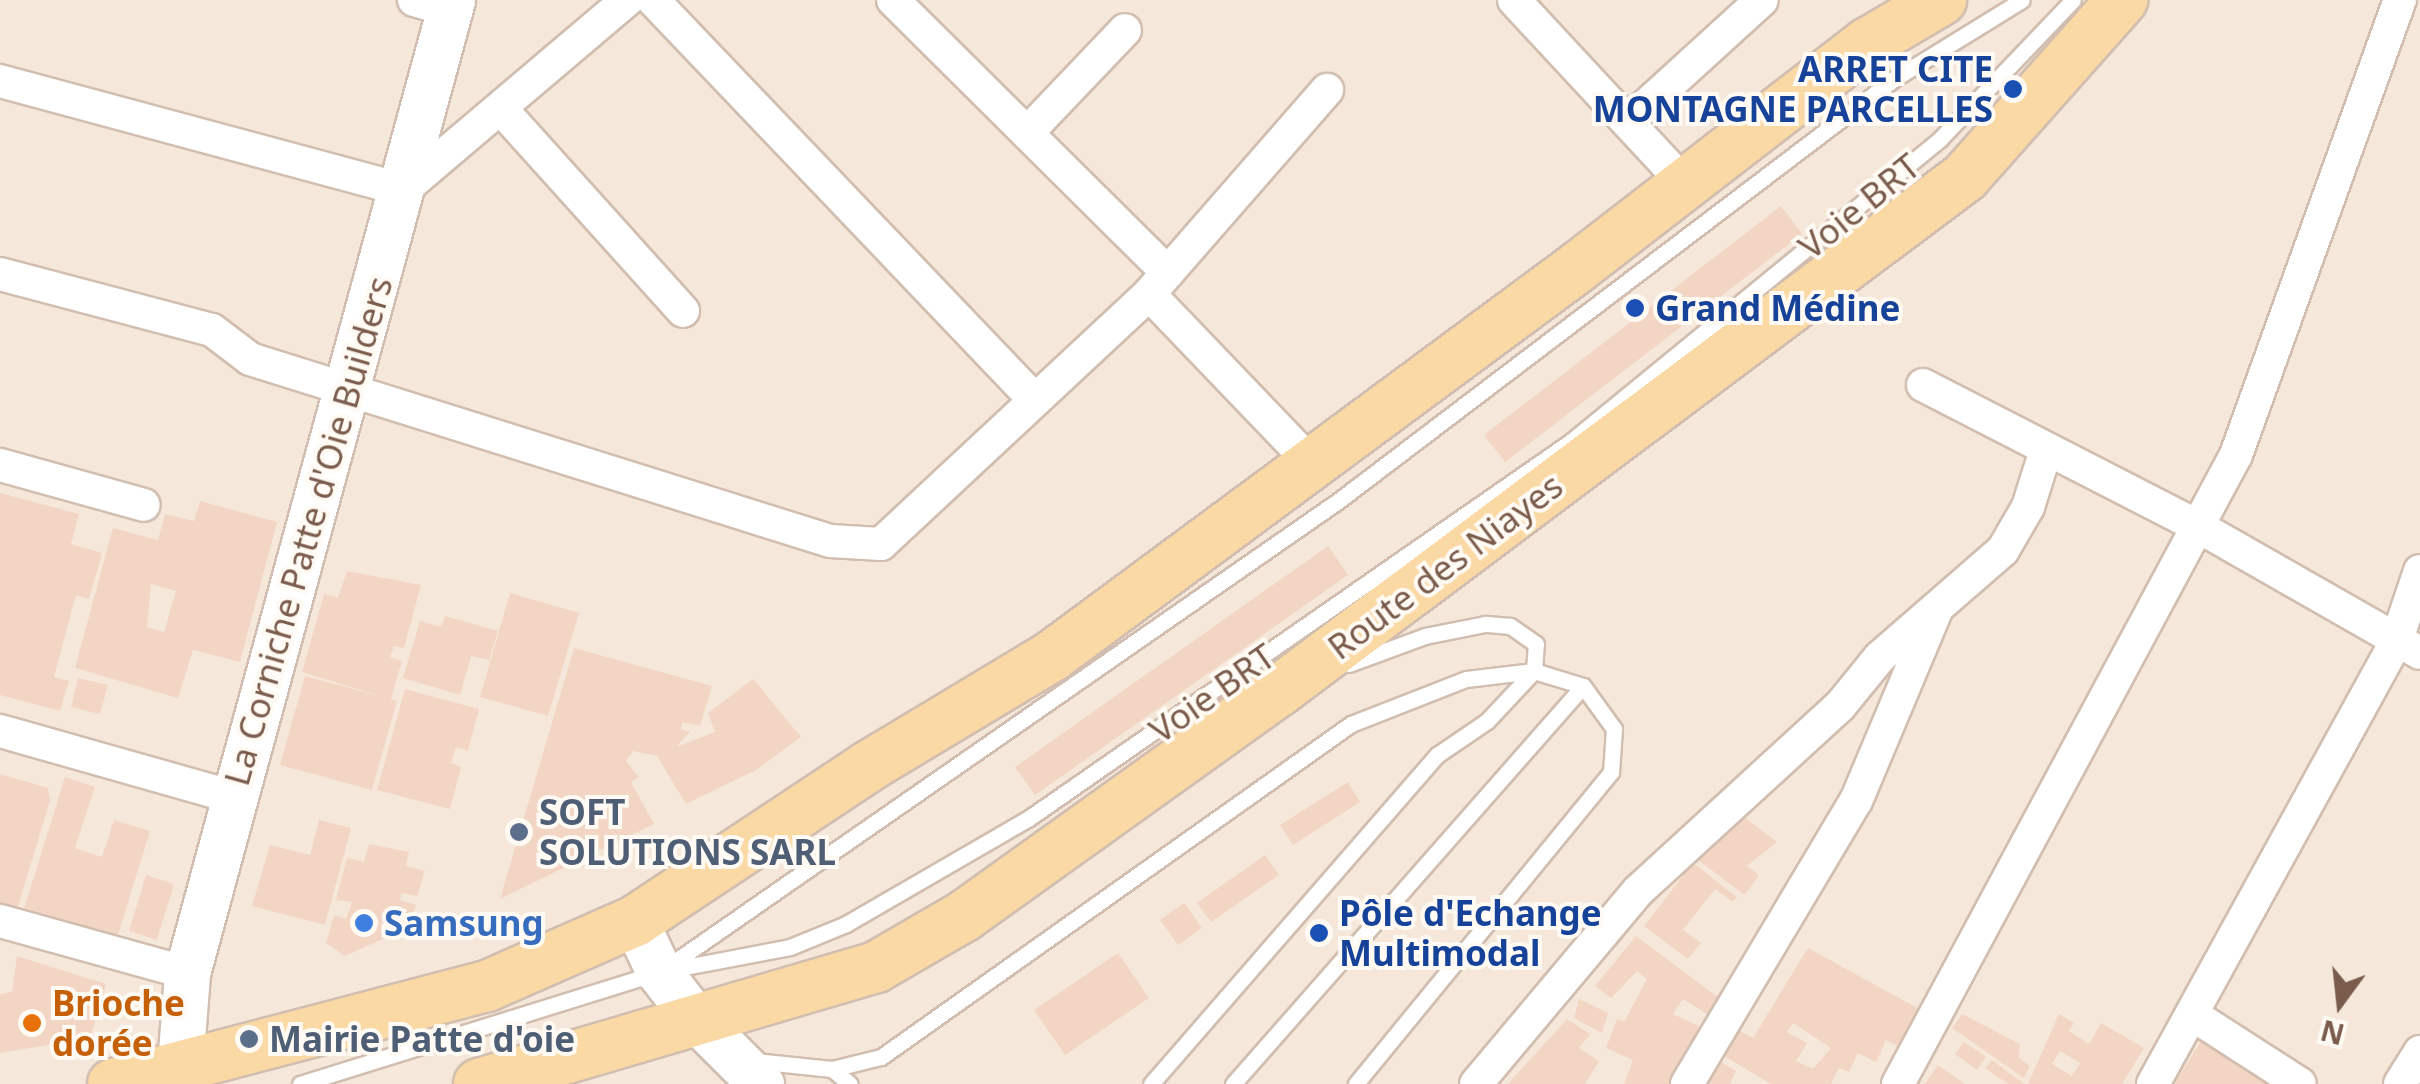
<!DOCTYPE html>
<html>
<head>
<meta charset="utf-8">
<style>
	body { margin:0 }
	#map { position:relative; width:2420px; height:1084px; overflow:hidden; background:#fdf6ec; font-family:"Noto Sans",sans-serif }
	div>[style] { position:absolute }
	[style*='--x'] { left:calc(var(--x)*1px); top:calc(var(--y)*1px); width:calc(var(--w)*1px); rotate:calc(var(--a)*1deg) }
	.residential>* { inset:0; background:#f5e8da }
	.building>* { inset:0; background:#f3d5c3 }
	.roads { filter:drop-shadow(2px 0 #d1beb0) drop-shadow(-2px 0 #d1beb0) drop-shadow(0 2px #d1beb0) drop-shadow(0 -2px #d1beb0) }
	.lane>* { height:15px; margin:-7.5px; padding:0 7.5px; transform-origin:7.5px; border-radius:7.5px; background:#fff }
	.street>* { height:32px; margin:-16px; padding:0 16px; transform-origin:16px; border-radius:16px; background:#fff }
	.secondary>* { height:45px; margin:-22.5px; padding:0 22.5px; transform-origin:22.5px; border-radius:22.5px; background:#fff }
	.primary>* { height:50px; margin:-25px; padding:0 25px; transform-origin:25px; border-radius:25px; background:#fbd9a5 }
	.dots>* { width:28px; height:28px; translate:-50% -50%; box-sizing:border-box; border:5px solid #fffaf3; border-radius:50% }
	span { translate:-50% -50%; white-space:nowrap; text-align:center; line-height:1.15; -webkit-text-stroke:8px #fffaf3; paint-order:stroke }
	.transit-label { font-size:35px; color:#164399; font-weight:700 }
	.right { translate:-100% -50%; text-align:right }
	.left { translate:0 -50%; text-align:left }
	.street-label { font-size:35px; color:#7a5c4d }
	.service-label { font-size:35px; color:#4e5e75; font-weight:700 }
	.shop-label { font-size:35px; color:#366cbe; font-weight:700 }
	.food-label { font-size:35px; color:#c56008; font-weight:700 }
	.north { position:absolute; left:2290px; top:954px; width:100px; height:100px; -webkit-text-stroke:8px #fffaf3; paint-order:stroke; rotate:195deg; font-size:28px; font-weight:700; line-height:40px; text-align:center; color:#7a5c4d }
	.north::after { content:''; display:block; margin:auto; width:35px; height:45px; background:#7a5c4d; clip-path:polygon(50% 0,100% 100%,50% 72%,0 100%) }
</style>
</head>
<body>
<div id="map">
	<div class="residential">
		<i style="clip-path:polygon(0 0,2420px 0,2420px 1084px,0 1084px)"></i>
	</div>
	<div class="building">
		<i style="clip-path:polygon(1781px 206px,1802px 234px,1505px 462px,1484px 435px)"></i>
		<i style="clip-path:polygon(0 493px,79px 514px,71px 544px,102px 553px,89px 599px,76px 595px,54px 677px,69px 681px,60px 711px,0 695px)"></i>
		<i style="clip-path:polygon(evenodd,200px 501px,277px 522px,240px 662px,193px 650px,178px 698px,75px 668px,113px 528px,158px 540px,165px 514px,194px 521px,200px 501px,151px 584px,176px 591px,164px 632px,147px 627px,151px 584px)"></i>
		<i style="clip-path:polygon(1328px 546px,1348px 575px,1035px 795px,1015px 767px)"></i>
		<i style="clip-path:polygon(347px 571px,421px 585px,404px 648px,394px 646px,390px 657px,402px 661px,391px 699px,397px 701px,372px 790px,280px 765px,305px 676px,386px 698px,302px 672px,324px 594px,338px 598px)"></i>
		<i style="clip-path:polygon(510px 593px,579px 613px,548px 716px,480px 697px)"></i>
		<i style="clip-path:polygon(445px 616px,498px 631px,489px 660px,471px 656px,460px 695px,403px 678px,420px 621px,441px 627px)"></i>
		<i style="clip-path:polygon(574px 648px,712px 686px,700px 726px,682px 722px,681px 729px,690px 732px,676px 747px,715px 732px,708px 713px,753px 679px,801px 737px,756px 770px,686px 804px,657px 756px,633px 751px,626px 761px,639px 777px,631px 782px,654px 824px,500px 899px)"></i>
		<i style="clip-path:polygon(78px 678px,108px 685px,100px 714px,71px 707px)"></i>
		<i style="clip-path:polygon(405px 689px,479px 709px,468px 751px,456px 747px,451px 763px,461px 767px,450px 809px,377px 790px)"></i>
		<i style="clip-path:polygon(0 774px,48px 788px,50px 801px,16px 913px,0 907px)"></i>
		<i style="clip-path:polygon(65px 777px,95px 787px,75px 848px,102px 857px,114px 820px,150px 831px,118px 935px,23px 912px)"></i>
		<i style="clip-path:polygon(1348px 782px,1360px 802px,1293px 845px,1280px 825px)"></i>
		<i style="clip-path:polygon(1732px 808px,1777px 842px,1747px 866px,1759px 875px,1745px 895px,1694px 857px)"></i>
		<i style="clip-path:polygon(319px 820px,351px 828px,325px 925px,252px 906px,270px 845px,310px 855px)"></i>
		<i style="clip-path:polygon(369px 844px,409px 852px,406px 866px,425px 871px,417px 896px,402px 893px,400px 900px,416px 905px,409px 927px,345px 956px,326px 943px,334px 915px,346px 919px,352px 902px,336px 900px,347px 858px,364px 862px)"></i>
		<i style="clip-path:polygon(1265px 855px,1279px 875px,1211px 922px,1197px 903px)"></i>
		<i style="clip-path:polygon(1693px 863px,1737px 897px,1733px 902px,1715px 889px,1683px 930px,1701px 943px,1688px 959px,1644px 926px)"></i>
		<i style="clip-path:polygon(146px 875px,174px 884px,157px 940px,129px 931px)"></i>
		<i style="clip-path:polygon(1184px 903px,1202px 928px,1178px 945px,1160px 920px)"></i>
		<i style="clip-path:polygon(1636px 936px,1727px 1004px,1715px 1019px,1683px 999px,1673px 1014px,1707px 1030px,1697px 1046px,1689px 1043px,1670px 1084px,1624px 1084px,1633px 1060px,1606px 1048px,1617px 1019px,1624px 1022px,1647px 979px,1637px 971px,1611px 998px,1595px 986px)"></i>
		<i style="clip-path:polygon(evenodd,1808px 948px,1919px 1009px,1900px 1047px,1886px 1040px,1876px 1062px,1858px 1053px,1849px 1072px,1839px 1068px,1831px 1084px,1771px 1084px,1724px 1056px,1738px 1030px,1753px 1038px,1808px 948px,1793px 1023px,1831px 1048px,1813px 1069px,1796px 1061px,1807px 1043px,1787px 1032px,1793px 1023px)"></i>
		<i style="clip-path:polygon(1118px 953px,1149px 998px,1065px 1055px,1034px 1010px)"></i>
		<i style="clip-path:polygon(17px 956px,106px 984px,90px 1038px,0 1053px,0 994px,12px 992px)"></i>
		<i style="clip-path:polygon(1579px 999px,1608px 1013px,1602px 1033px,1574px 1018px)"></i>
		<i style="clip-path:polygon(1962px 1014px,2020px 1044px,2019px 1058px,2030px 1066px,2024px 1078px,1952px 1028px)"></i>
		<i style="clip-path:polygon(evenodd,2059px 1014px,2074px 1023px,2069px 1031px,2089px 1044px,2101px 1023px,2144px 1048px,2122px 1084px,2028px 1084px,2059px 1014px,2060px 1051px,2080px 1063px,2072px 1076px,2052px 1064px,2060px 1051px)"></i>
		<i style="clip-path:polygon(1567px 1019px,1590px 1034px,1579px 1048px,1599px 1061px,1585px 1084px,1508px 1084px)"></i>
		<i style="clip-path:polygon(2201px 1041px,2271px 1084px,2174px 1084px)"></i>
		<i style="clip-path:polygon(1964px 1042px,1986px 1057px,1977px 1070px,1955px 1054px)"></i>
		<i style="clip-path:polygon(1992px 1060px,2024px 1084px,2008px 1084px,1985px 1068px)"></i>
		<i style="clip-path:polygon(1721px 1062px,1736px 1071px,1730px 1084px,1707px 1084px)"></i>
		<i style="clip-path:polygon(1938px 1065px,1965px 1084px,1925px 1084px)"></i>
	</div>
	<div class="roads">
		<div class="lane">
			<i style="--x:667;--y:967;--w:817;--a:-34.78"></i>
			<i style="--x:1338;--y:501;--w:698;--a:-37.2"></i>
			<i style="--x:1894;--y:79;--w:150;--a:-31.7"></i>
			<i style="--x:755;--y:1061;--w:77;--a:5.9"></i>
			<i style="--x:832;--y:1069;--w:50;--a:-13.8"></i>
			<i style="--x:881;--y:1057;--w:576;--a:-35.32"></i>
			<i style="--x:1351;--y:724;--w:123;--a:-21.4"></i>
			<i style="--x:1466;--y:679;--w:68;--a:-6.7"></i>
			<i style="--x:1534;--y:671;--w:51;--a:17"></i>
			<i style="--x:1583;--y:686;--w:53;--a:54.2"></i>
			<i style="--x:1614;--y:729;--w:43;--a:94"></i>
			<i style="--x:1611;--y:772;--w:403;--a:129.3"></i>
			<i style="--x:832;--y:1069;--w:23;--a:40"></i>
			<i style="--x:300;--y:1084;--w:376;--a:-17.3"></i>
			<i style="--x:659;--y:972;--w:133;--a:-10.8"></i>
			<i style="--x:790;--y:947;--w:61;--a:-22.3"></i>
			<i style="--x:846;--y:924;--w:211;--a:-30.1"></i>
			<i style="--x:1029;--y:818;--w:659;--a:-34.8"></i>
			<i style="--x:1570;--y:442;--w:478;--a:-39.3"></i>
			<i style="--x:1940;--y:139;--w:192;--a:-46.3"></i>
			<i style="--x:1151;--y:1084;--w:436;--a:-49"></i>
			<i style="--x:1437;--y:755;--w:60;--a:-34.2"></i>
			<i style="--x:1487;--y:721;--w:69;--a:-46.8"></i>
			<i style="--x:1534;--y:671;--w:27;--a:-86"></i>
			<i style="--x:1536;--y:644;--w:32;--a:-145"></i>
			<i style="--x:1510;--y:626;--w:25;--a:-175"></i>
			<i style="--x:1485;--y:624;--w:61;--a:168.7"></i>
			<i style="--x:1425;--y:636;--w:81;--a:159.8"></i>
			<i style="--x:1233;--y:1084;--w:530;--a:-48.67"></i>
		</div>
		<div class="street">
			<i style="--x:414;--y:0;--w:37;--a:16"></i>
			<i style="--x:653;--y:0;--w:549;--a:46.33"></i>
			<i style="--x:893;--y:0;--w:387;--a:44.8"></i>
			<i style="--x:1514;--y:0;--w:251;--a:47.1"></i>
			<i style="--x:0;--y:81;--w:417;--a:15.1"></i>
			<i style="--x:403;--y:190;--w:294;--a:-40.3"></i>
			<i style="--x:503;--y:111;--w:269;--a:48"></i>
			<i style="--x:1630;--y:120;--w:178;--a:-42.3"></i>
			<i style="--x:1027;--y:133;--w:142;--a:-46.4"></i>
			<i style="--x:0;--y:274;--w:219;--a:14.8"></i>
			<i style="--x:212;--y:330;--w:48;--a:37.3"></i>
			<i style="--x:250;--y:359;--w:608;--a:17.42"></i>
			<i style="--x:830;--y:541;--w:51;--a:3.4"></i>
			<i style="--x:881;--y:544;--w:367;--a:-43"></i>
			<i style="--x:1923;--y:385;--w:313;--a:27.2"></i>
			<i style="--x:2201;--y:528;--w:252;--a:29.7"></i>
			<i style="--x:0;--y:465;--w:149;--a:15.5"></i>
			<i style="--x:1313;--y:465;--w:237;--a:-133.8"></i>
			<i style="--x:1149;--y:294;--w:271;--a:-48.9"></i>
			<i style="--x:0;--y:731;--w:242;--a:15.8"></i>
			<i style="--x:0;--y:921;--w:194;--a:15.5"></i>
			<i style="--x:2193;--y:1015;--w:127;--a:32.8"></i>
			<i style="--x:1476;--y:1084;--w:252;--a:-50"></i>
			<i style="--x:1638;--y:891;--w:274;--a:-42.5"></i>
			<i style="--x:1840;--y:706;--w:63;--a:-50.8"></i>
			<i style="--x:1880;--y:657;--w:163;--a:-41"></i>
			<i style="--x:2003;--y:550;--w:50;--a:-59.8"></i>
			<i style="--x:2028;--y:507;--w:60;--a:-72.5"></i>
			<i style="--x:1687;--y:1084;--w:330;--a:-59.2"></i>
			<i style="--x:1856;--y:801;--w:206;--a:-67.2"></i>
			<i style="--x:1898;--y:1084;--w:714;--a:-61.75"></i>
			<i style="--x:2236;--y:455;--w:484;--a:-70.2"></i>
			<i style="--x:2153;--y:1084;--w:504;--a:-61.2"></i>
			<i style="--x:2396;--y:642;--w:75;--a:-71.3"></i>
			<i style="--x:2400;--y:1084;--w:38;--a:-58"></i>
		</div>
		<div class="secondary">
			<i style="--x:635;--y:921;--w:56;--a:64.8"></i>
			<i style="--x:659;--y:972;--w:57;--a:52.1"></i>
			<i style="--x:694;--y:1017;--w:95;--a:45"></i>
			<i style="--x:180;--y:1065;--w:92;--a:-85.6"></i>
			<i style="--x:187;--y:973;--w:1008;--a:-74.76"></i>
		</div>
		<div class="primary">
			<i style="--x:113;--y:1084;--w:387;--a:-14.7"></i>
			<i style="--x:487;--y:986;--w:162;--a:-23.7"></i>
			<i style="--x:635;--y:921;--w:281;--a:-33.5"></i>
			<i style="--x:869;--y:766;--w:214;--a:-31"></i>
			<i style="--x:1052;--y:656;--w:654;--a:-36.48"></i>
			<i style="--x:1578;--y:267;--w:366;--a:-37.7"></i>
			<i style="--x:1868;--y:43;--w:85;--a:-30.5"></i>
			<i style="--x:479;--y:1084;--w:414;--a:-16.4"></i>
			<i style="--x:876;--y:967;--w:102;--a:-30.1"></i>
			<i style="--x:964;--y:916;--w:388;--a:-35.6"></i>
			<i style="--x:1280;--y:690;--w:856;--a:-36.83"></i>
			<i style="--x:1965;--y:177;--w:237;--a:-48.4"></i>
		</div>
	</div>
	<div class="dots">
		<i style="left:2013px;top:89px;background:#1a4fb4"></i>
		<i style="left:1635px;top:308px;background:#1a4fb4"></i>
		<i style="left:519px;top:832px;background:#5c6f8a"></i>
		<i style="left:364px;top:923px;background:#3f7fe0"></i>
		<i style="left:1319px;top:933px;background:#1a4fb4"></i>
		<i style="left:32px;top:1023px;background:#e8710a"></i>
		<i style="left:249px;top:1039px;background:#5c6f8a"></i>
	</div>
	<div class="transit-label">
		<span class="right" style="left:1993px;top:89px">ARRET CITE<br>MONTAGNE PARCELLES</span>
		<span class="left" style="left:1655px;top:308px">Grand Médine</span>
		<span class="left" style="left:1339px;top:933px">Pôle d'Echange<br>Multimodal</span>
	</div>
	<div class="street-label">
		<span style="left:1859px;top:206px;rotate:-39deg">Voie BRT</span>
		<span style="left:308px;top:531px;rotate:-74deg">La Corniche Patte d'Oie Builders</span>
		<span style="left:1445px;top:566px;rotate:-37deg">Route des Niayes</span>
		<span style="left:1212px;top:693px;rotate:-35deg">Voie BRT</span>
	</div>
	<div class="service-label">
		<span class="left" style="left:539px;top:832px">SOFT<br>SOLUTIONS SARL</span>
		<span class="left" style="left:269px;top:1039px">Mairie Patte d'oie</span>
	</div>
	<div class="shop-label">
		<span class="left" style="left:384px;top:923px">Samsung</span>
	</div>
	<div class="food-label">
		<span class="left" style="left:52px;top:1023px">Brioche<br>dorée</span>
	</div>
	<div class="north">N</div>
</div>
</body>
</html>
